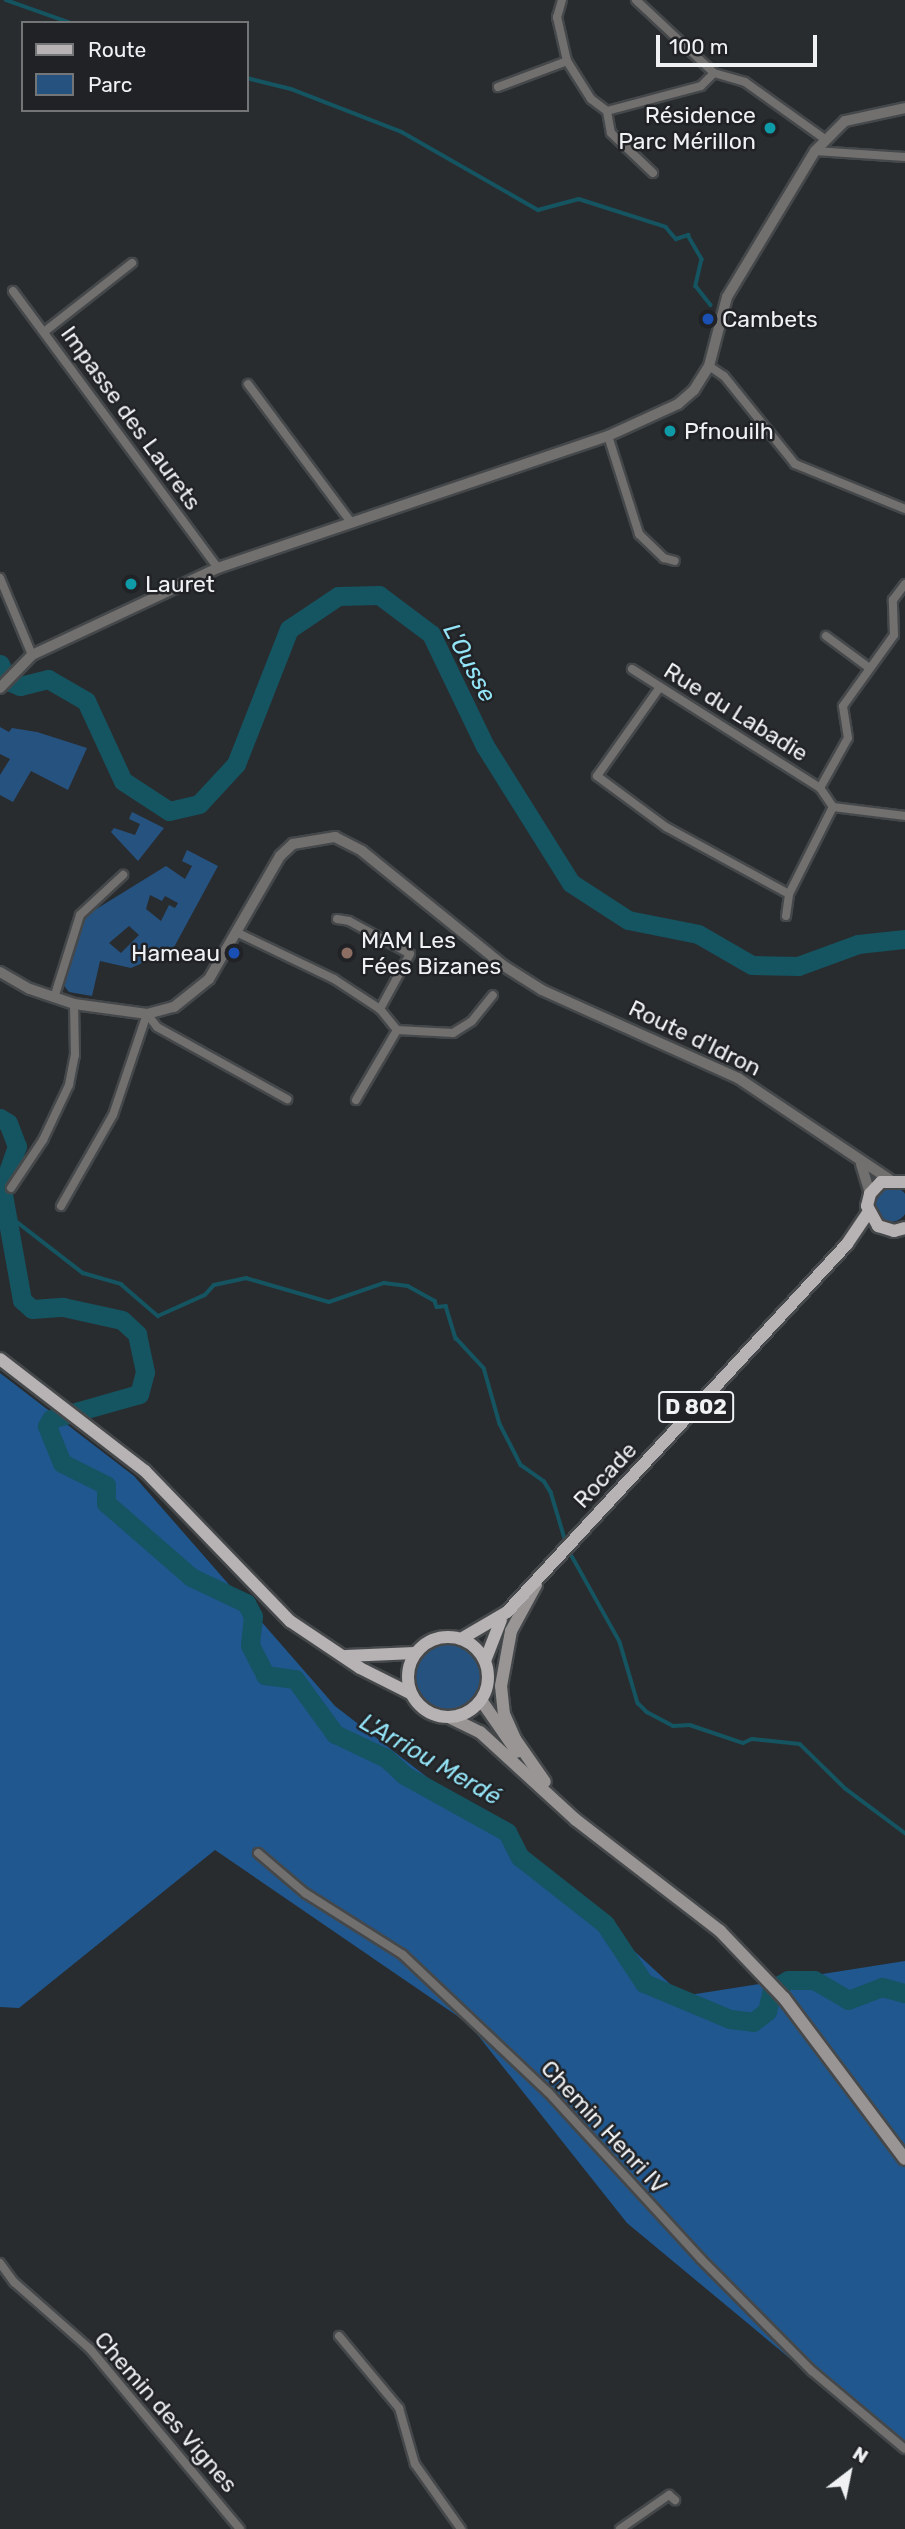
<!DOCTYPE html>
<html>
<head>
<meta charset="utf-8">
<style>
	body { margin:0 }
	#map { position:relative; width:905px; height:2529px; overflow:hidden; background:#292c2f; font-family:Rubik,sans-serif }
	div>[style] { position:absolute }
	[style*='--x'] { left:calc(var(--x)*1px); top:calc(var(--y)*1px); width:calc(var(--w)*1px); rotate:calc(var(--a)*1deg) }
	.green>* { inset:0; background:#265280 }
	.round { border-radius:50% }
	.forest>* { inset:0; background:#1f578e }
	.stream>* { height:3.5px; margin:-1.75px; padding:0 1.75px; transform-origin:1.75px; border-radius:1.75px; background:#155461 }
	.river>* { height:19px; margin:-9.5px; padding:0 9.5px; transform-origin:9.5px; border-radius:9.5px; background:#155461 }
	.roads { filter:drop-shadow(2px 0 #45484a) drop-shadow(-2px 0 #45484a) drop-shadow(0 2px #45484a) drop-shadow(0 -2px #45484a) }
	.minor>* { height:8px; margin:-4px; padding:0 4px; transform-origin:4px; border-radius:4px; background:#726f6f }
	.tertiary>* { height:10px; margin:-5px; padding:0 5px; transform-origin:5px; border-radius:5px; background:#726f6f }
	.secondary>* { height:12px; margin:-6px; padding:0 6px; transform-origin:6px; border-radius:6px; background:#999595 }
	.primary>* { height:12px; margin:-6px; padding:0 6px; transform-origin:6px; border-radius:6px; background:#b7b2b3 }
	.primary>.ring { margin:-6px; padding:0; box-sizing:content-box; background:none; border:12px solid #b7b2b3; border-radius:50% }
	.dots>* { width:19px; height:19px; translate:-50% -50%; box-sizing:border-box; border:4px solid #202225; border-radius:50% }
	span { translate:-50% -50%; white-space:nowrap; text-align:center; line-height:1.15; -webkit-text-stroke:5px #202225; paint-order:stroke }
	.shield-label span { padding:2px 5px; background:#202225; border:2px solid; border-radius:5px; -webkit-text-stroke-width:0 }
	.shield-label { font-size:21px; color:#eff1f3; font-weight:700 }
	.poi-label { font-size:23px; color:#eff1f3 }
	.right { translate:-100% -50%; text-align:right }
	.left { translate:0 -50%; text-align:left }
	.street-label { font-size:23px; color:#eff1f3 }
	.water-label { font-size:24px; color:#94e4f7; font-style:italic }
	.legend { position:absolute; left:21px; top:21px; width:228px; height:91px; box-sizing:border-box; background:#202225; border:2px solid #737577; margin:0; padding:9px 12px; list-style:none; font-size:21px; color:#eff1f3 }
	.legend li { display:flex; align-items:center; gap:14px; height:35px }
	.legend b { width:35px; border:2px solid #737577 }
	.north { position:absolute; left:814px; top:2438px; width:70px; height:70px; -webkit-text-stroke:5px #202225; paint-order:stroke; rotate:32deg; font-size:19px; font-weight:700; line-height:28px; text-align:center; color:#eff1f3 }
	.north::after { content:''; display:block; margin:auto; width:24px; height:32px; background:#eff1f3; clip-path:polygon(50% 0,100% 100%,50% 72%,0 100%) }
	.scale { position:absolute; left:656px; top:35px; width:161px; height:32px; box-sizing:border-box; border:4px solid #eff1f3; border-top:0; padding-left:9px; font-size:21px; line-height:24px; white-space:nowrap; color:#eff1f3; -webkit-text-stroke:5px #202225; paint-order:stroke }
</style>
</head>
<body>
<div id="map">
	<div class="green">
		<i style="clip-path:polygon(0 727px,9px 732px,12px 728px,37px 732px,87px 748px,68px 790px,31px 771px,13px 802px,0 795px,0 775px,10px 759px,0 754px)"></i>
		<i style="clip-path:polygon(132px 812px,164px 828px,138px 861px,111px 832px,114px 828px,135px 835px,140px 824px,129px 819px)"></i>
		<i style="clip-path:polygon(evenodd,187px 850px,218px 866px,173px 949px,131px 968px,100px 961px,92px 996px,69px 992px,62px 983px,85px 916px,166px 866px,185px 879px,192px 866px,182px 861px,187px 850px,150px 895px,162px 901px,165px 896px,178px 903px,175px 908px,169px 905px,161px 921px,146px 909px,150px 895px,187px 850px,129px 926px,139px 935px,121px 953px,109px 943px,129px 926px)"></i>
		<i class="round" style="left:872px;top:1186px;width:36px;height:36px"></i>
		<i class="round" style="left:413px;top:1642px;width:68px;height:68px"></i>
	</div>
	<div class="forest">
		<i style="clip-path:polygon(0 1373px,134px 1476px,335px 1706px,542px 1866px,683px 1996px,905px 1961px,905px 2454px,627px 2223px,469px 2024px,215px 1850px,19px 2008px,0 2007px)"></i>
	</div>
	<div class="stream">
		<i style="--x:6;--y:0;--w:69;--a:19.5"></i>
		<i style="--x:247;--y:78;--w:45;--a:14"></i>
		<i style="--x:291;--y:89;--w:119;--a:21.2"></i>
		<i style="--x:402;--y:132;--w:157;--a:29.8"></i>
		<i style="--x:538;--y:210;--w:42;--a:-15"></i>
		<i style="--x:579;--y:199;--w:91;--a:17.8"></i>
		<i style="--x:666;--y:227;--w:16;--a:50"></i>
		<i style="--x:676;--y:239;--w:13;--a:-18"></i>
		<i style="--x:688;--y:235;--w:28;--a:60"></i>
		<i style="--x:702;--y:259;--w:28;--a:103"></i>
		<i style="--x:696;--y:286;--w:24;--a:52"></i>
		<i style="--x:8;--y:1215;--w:95;--a:37.7"></i>
		<i style="--x:83;--y:1273;--w:40;--a:16"></i>
		<i style="--x:121;--y:1284;--w:49;--a:40.9"></i>
		<i style="--x:158;--y:1316;--w:51;--a:-24.1"></i>
		<i style="--x:205;--y:1295;--w:13;--a:-48"></i>
		<i style="--x:214;--y:1285;--w:33;--a:-12"></i>
		<i style="--x:246;--y:1278;--w:86;--a:16.1"></i>
		<i style="--x:329;--y:1302;--w:58;--a:-19.1"></i>
		<i style="--x:384;--y:1283;--w:24;--a:7"></i>
		<i style="--x:408;--y:1286;--w:31;--a:29"></i>
		<i style="--x:435;--y:1301;--w:6;--a:72"></i>
		<i style="--x:437;--y:1307;--w:9;--a:-6"></i>
		<i style="--x:446;--y:1306;--w:34;--a:73"></i>
		<i style="--x:456;--y:1338;--w:41;--a:47"></i>
		<i style="--x:484;--y:1368;--w:58;--a:74.1"></i>
		<i style="--x:500;--y:1424;--w:46;--a:62.9"></i>
		<i style="--x:521;--y:1465;--w:28;--a:35"></i>
		<i style="--x:544;--y:1481;--w:13;--a:58"></i>
		<i style="--x:551;--y:1492;--w:52;--a:73.3"></i>
		<i style="--x:572;--y:1556;--w:98;--a:60.8"></i>
		<i style="--x:620;--y:1642;--w:64;--a:73.6"></i>
		<i style="--x:638;--y:1703;--w:13;--a:45"></i>
		<i style="--x:647;--y:1712;--w:30;--a:28"></i>
		<i style="--x:673;--y:1726;--w:17;--a:-3"></i>
		<i style="--x:690;--y:1725;--w:56;--a:18.8"></i>
		<i style="--x:743;--y:1743;--w:10;--a:-24"></i>
		<i style="--x:752;--y:1739;--w:48;--a:5.9"></i>
		<i style="--x:800;--y:1744;--w:64;--a:44.4"></i>
		<i style="--x:846;--y:1789;--w:74;--a:36.7"></i>
	</div>
	<div class="river">
		<i style="--x:0;--y:664;--w:19;--a:65"></i>
		<i style="--x:8;--y:681;--w:13;--a:23"></i>
		<i style="--x:20;--y:686;--w:29;--a:-14"></i>
		<i style="--x:48;--y:679;--w:44;--a:30.1"></i>
		<i style="--x:86;--y:701;--w:88;--a:65.2"></i>
		<i style="--x:123;--y:781;--w:55;--a:33.1"></i>
		<i style="--x:169;--y:811;--w:31;--a:-13"></i>
		<i style="--x:199;--y:804;--w:54;--a:-47.2"></i>
		<i style="--x:236;--y:764;--w:145;--a:-68.6"></i>
		<i style="--x:289;--y:629;--w:59;--a:-34"></i>
		<i style="--x:338;--y:596;--w:41;--a:-1.4"></i>
		<i style="--x:379;--y:595;--w:65;--a:36.9"></i>
		<i style="--x:431;--y:634;--w:124;--a:64.3"></i>
		<i style="--x:485;--y:746;--w:162;--a:57.9"></i>
		<i style="--x:571;--y:883;--w:68;--a:33"></i>
		<i style="--x:628;--y:920;--w:71;--a:11.3"></i>
		<i style="--x:698;--y:934;--w:62;--a:29.9"></i>
		<i style="--x:752;--y:965;--w:46;--a:1.2"></i>
		<i style="--x:798;--y:966;--w:64;--a:-20.1"></i>
		<i style="--x:858;--y:944;--w:47;--a:-6.1"></i>
		<i style="--x:0;--y:1118;--w:9;--a:32"></i>
		<i style="--x:8;--y:1123;--w:25;--a:69"></i>
		<i style="--x:17;--y:1146;--w:46;--a:109.2"></i>
		<i style="--x:2;--y:1189;--w:113;--a:79.8"></i>
		<i style="--x:22;--y:1300;--w:13;--a:42"></i>
		<i style="--x:32;--y:1309;--w:31;--a:-4"></i>
		<i style="--x:63;--y:1307;--w:60;--a:12.4"></i>
		<i style="--x:122;--y:1320;--w:21;--a:43"></i>
		<i style="--x:137;--y:1334;--w:39;--a:78"></i>
		<i style="--x:145;--y:1372;--w:23;--a:105"></i>
		<i style="--x:139;--y:1394;--w:91;--a:164.1"></i>
		<i style="--x:51;--y:1419;--w:8;--a:120"></i>
		<i style="--x:47;--y:1426;--w:40;--a:68"></i>
		<i style="--x:62;--y:1463;--w:49;--a:26.6"></i>
		<i style="--x:106;--y:1485;--w:18;--a:90"></i>
		<i style="--x:106;--y:1503;--w:113;--a:41"></i>
		<i style="--x:191;--y:1577;--w:61;--a:25.3"></i>
		<i style="--x:246;--y:1603;--w:15;--a:62"></i>
		<i style="--x:253;--y:1616;--w:29;--a:96"></i>
		<i style="--x:250;--y:1645;--w:34;--a:63"></i>
		<i style="--x:265;--y:1675;--w:30;--a:8"></i>
		<i style="--x:295;--y:1679;--w:68;--a:54"></i>
		<i style="--x:335;--y:1734;--w:56;--a:25.2"></i>
		<i style="--x:386;--y:1758;--w:25;--a:43"></i>
		<i style="--x:404;--y:1775;--w:118;--a:29"></i>
		<i style="--x:507;--y:1832;--w:28;--a:63"></i>
		<i style="--x:520;--y:1857;--w:108;--a:38.2"></i>
		<i style="--x:605;--y:1924;--w:71;--a:56.5"></i>
		<i style="--x:644;--y:1983;--w:93;--a:22.7"></i>
		<i style="--x:730;--y:2019;--w:23;--a:7"></i>
		<i style="--x:753;--y:2022;--w:18;--a:-38"></i>
		<i style="--x:767;--y:2011;--w:23;--a:-77"></i>
		<i style="--x:772;--y:1989;--w:18;--a:-29"></i>
		<i style="--x:788;--y:1980;--w:26;--a:0"></i>
		<i style="--x:814;--y:1980;--w:39;--a:30"></i>
		<i style="--x:848;--y:2000;--w:36;--a:-21"></i>
		<i style="--x:882;--y:1987;--w:24;--a:15"></i>
	</div>
	<div class="roads">
		<div class="minor">
			<i style="--x:562;--y:0;--w:18;--a:106"></i>
			<i style="--x:557;--y:17;--w:45;--a:77.2"></i>
			<i style="--x:567;--y:61;--w:45;--a:57.7"></i>
			<i style="--x:591;--y:99;--w:20;--a:37"></i>
			<i style="--x:607;--y:111;--w:97;--a:-14.9"></i>
			<i style="--x:701;--y:86;--w:18;--a:-45"></i>
			<i style="--x:636;--y:0;--w:107;--a:43.1"></i>
			<i style="--x:714;--y:73;--w:32;--a:16"></i>
			<i style="--x:745;--y:82;--w:98;--a:35.5"></i>
			<i style="--x:498;--y:87;--w:74;--a:-20.6"></i>
			<i style="--x:607;--y:111;--w:22;--a:80"></i>
			<i style="--x:611;--y:133;--w:58;--a:43.6"></i>
			<i style="--x:815;--y:151;--w:90;--a:3.8"></i>
			<i style="--x:13;--y:291;--w:345;--a:53.5"></i>
			<i style="--x:44;--y:332;--w:112;--a:-38.1"></i>
			<i style="--x:709;--y:366;--w:18;--a:34"></i>
			<i style="--x:724;--y:376;--w:113;--a:51.1"></i>
			<i style="--x:795;--y:464;--w:119;--a:22.2"></i>
			<i style="--x:248;--y:384;--w:172;--a:53.3"></i>
			<i style="--x:608;--y:436;--w:103;--a:72.4"></i>
			<i style="--x:639;--y:534;--w:35;--a:44"></i>
			<i style="--x:664;--y:558;--w:11;--a:15"></i>
			<i style="--x:0;--y:578;--w:83;--a:67.4"></i>
			<i style="--x:826;--y:636;--w:52;--a:36.4"></i>
			<i style="--x:632;--y:669;--w:222;--a:32.3"></i>
			<i style="--x:660;--y:687;--w:109;--a:125.3"></i>
			<i style="--x:597;--y:776;--w:86;--a:36.5"></i>
			<i style="--x:666;--y:827;--w:140;--a:28.6"></i>
			<i style="--x:833;--y:807;--w:73;--a:7.1"></i>
			<i style="--x:786;--y:916;--w:22;--a:-82"></i>
			<i style="--x:789;--y:894;--w:97;--a:-63.2"></i>
			<i style="--x:833;--y:807;--w:23;--a:-124"></i>
			<i style="--x:820;--y:788;--w:57;--a:-60.8"></i>
			<i style="--x:848;--y:738;--w:32;--a:-99"></i>
			<i style="--x:843;--y:706;--w:87;--a:-54.3"></i>
			<i style="--x:894;--y:635;--w:35;--a:-92"></i>
			<i style="--x:893;--y:600;--w:20;--a:-53"></i>
			<i style="--x:337;--y:919;--w:12;--a:9"></i>
			<i style="--x:349;--y:921;--w:69;--a:28.4"></i>
			<i style="--x:410;--y:954;--w:63;--a:118.6"></i>
			<i style="--x:236;--y:932;--w:109;--a:25.6"></i>
			<i style="--x:334;--y:979;--w:55;--a:33.1"></i>
			<i style="--x:380;--y:1009;--w:27;--a:51"></i>
			<i style="--x:397;--y:1030;--w:56;--a:3.1"></i>
			<i style="--x:453;--y:1033;--w:22;--a:-32"></i>
			<i style="--x:472;--y:1021;--w:33;--a:-51"></i>
			<i style="--x:54;--y:998;--w:87;--a:-72.6"></i>
			<i style="--x:80;--y:915;--w:59;--a:-42.9"></i>
			<i style="--x:147;--y:1014;--w:16;--a:52"></i>
			<i style="--x:157;--y:1027;--w:149;--a:29"></i>
			<i style="--x:356;--y:1100;--w:81;--a:-59.6"></i>
			<i style="--x:11;--y:1188;--w:58;--a:-56.3"></i>
			<i style="--x:43;--y:1140;--w:61;--a:-64.7"></i>
			<i style="--x:69;--y:1085;--w:31;--a:-79"></i>
			<i style="--x:75;--y:1055;--w:51;--a:-91.1"></i>
			<i style="--x:61;--y:1206;--w:105;--a:-60.3"></i>
			<i style="--x:113;--y:1115;--w:107;--a:-71.4"></i>
			<i style="--x:258;--y:1853;--w:62;--a:40.4"></i>
			<i style="--x:305;--y:1893;--w:116;--a:32.3"></i>
			<i style="--x:403;--y:1955;--w:199;--a:43.4"></i>
			<i style="--x:548;--y:2092;--w:226;--a:47.5"></i>
			<i style="--x:701;--y:2259;--w:158;--a:45.3"></i>
			<i style="--x:812;--y:2371;--w:121;--a:40"></i>
			<i style="--x:0;--y:2263;--w:24;--a:54"></i>
			<i style="--x:14;--y:2282;--w:101;--a:41.4"></i>
			<i style="--x:90;--y:2349;--w:234;--a:50.2"></i>
			<i style="--x:339;--y:2336;--w:94;--a:50.2"></i>
			<i style="--x:399;--y:2408;--w:58;--a:74.1"></i>
			<i style="--x:415;--y:2464;--w:80;--a:54.7"></i>
			<i style="--x:620;--y:2529;--w:60;--a:-34.8"></i>
			<i style="--x:669;--y:2495;--w:8;--a:40"></i>
		</div>
		<div class="tertiary">
			<i style="--x:0;--y:688;--w:46;--a:-45.9"></i>
			<i style="--x:32;--y:655;--w:205;--a:-25.1"></i>
			<i style="--x:218;--y:568;--w:412;--a:-18.7"></i>
			<i style="--x:608;--y:436;--w:77;--a:-24.6"></i>
			<i style="--x:678;--y:404;--w:21;--a:-41"></i>
			<i style="--x:694;--y:390;--w:28;--a:-58"></i>
			<i style="--x:709;--y:366;--w:71;--a:-75.4"></i>
			<i style="--x:727;--y:297;--w:170;--a:-58.9"></i>
			<i style="--x:815;--y:151;--w:42;--a:-45"></i>
			<i style="--x:845;--y:121;--w:61;--a:-12.2"></i>
			<i style="--x:0;--y:972;--w:34;--a:30"></i>
			<i style="--x:30;--y:989;--w:46;--a:18.8"></i>
			<i style="--x:74;--y:1004;--w:74;--a:7.8"></i>
			<i style="--x:147;--y:1014;--w:28;--a:-15"></i>
			<i style="--x:174;--y:1007;--w:45;--a:-38.7"></i>
			<i style="--x:209;--y:979;--w:142;--a:-60"></i>
			<i style="--x:280;--y:856;--w:18;--a:-43"></i>
			<i style="--x:293;--y:844;--w:43;--a:-9.5"></i>
			<i style="--x:335;--y:837;--w:30;--a:27"></i>
			<i style="--x:362;--y:851;--w:183;--a:39"></i>
			<i style="--x:504;--y:966;--w:45;--a:32.3"></i>
			<i style="--x:542;--y:990;--w:215;--a:24.2"></i>
			<i style="--x:738;--y:1078;--w:182;--a:33.8"></i>
			<i style="--x:861;--y:1164;--w:31;--a:73"></i>
		</div>
		<div class="secondary">
			<i style="--x:536;--y:1585;--w:52;--a:118.5"></i>
			<i style="--x:511;--y:1631;--w:56;--a:100.3"></i>
			<i style="--x:501;--y:1686;--w:28;--a:84"></i>
			<i style="--x:504;--y:1714;--w:27;--a:66"></i>
			<i style="--x:515;--y:1739;--w:52;--a:55.1"></i>
			<i style="--x:481;--y:1700;--w:63;--a:55.3"></i>
			<i style="--x:451;--y:1718;--w:32;--a:26"></i>
			<i style="--x:480;--y:1732;--w:130;--a:42.5"></i>
			<i style="--x:576;--y:1820;--w:182;--a:37.6"></i>
			<i style="--x:720;--y:1931;--w:93;--a:46.3"></i>
			<i style="--x:784;--y:1998;--w:201;--a:53.1"></i>
		</div>
		<div class="primary">
			<i style="--x:905;--y:1182;--w:24;--a:180"></i>
			<i style="--x:881;--y:1182;--w:16;--a:133"></i>
			<i style="--x:870;--y:1194;--w:12;--a:104"></i>
			<i style="--x:867;--y:1206;--w:23;--a:61"></i>
			<i style="--x:878;--y:1226;--w:17;--a:17"></i>
			<i style="--x:894;--y:1231;--w:11;--a:-15"></i>
			<i style="--x:0;--y:1359;--w:183;--a:37.7"></i>
			<i style="--x:145;--y:1471;--w:209;--a:46"></i>
			<i style="--x:290;--y:1621;--w:84;--a:33.9"></i>
			<i style="--x:360;--y:1668;--w:56;--a:26.6"></i>
			<i class="ring" style="left:408px;top:1637px;width:68px;height:68px"></i>
			<i style="--x:461;--y:1639;--w:53;--a:-30.4"></i>
			<i style="--x:507;--y:1612;--w:501;--a:-47.26"></i>
			<i style="--x:847;--y:1244;--w:37;--a:-56"></i>
			<i style="--x:346;--y:1656;--w:69;--a:-2.5"></i>
			<i style="--x:485;--y:1661;--w:44;--a:-68.7"></i>
		</div>
	</div>
	<div class="dots">
		<i style="left:770px;top:128px;background:#0f9aa8"></i>
		<i style="left:708px;top:319px;background:#1a4fb4"></i>
		<i style="left:670px;top:431px;background:#0f9aa8"></i>
		<i style="left:131px;top:584px;background:#0f9aa8"></i>
		<i style="left:234px;top:953px;background:#1a4fb4"></i>
		<i style="left:347px;top:953px;background:#8d6e63"></i>
	</div>
	<div class="shield-label">
		<span style="left:696px;top:1407px">D 802</span>
	</div>
	<div class="poi-label">
		<span class="right" style="left:756px;top:128px">Résidence<br>Parc Mérillon</span>
		<span class="left" style="left:722px;top:319px">Cambets</span>
		<span class="left" style="left:684px;top:431px">Pfnouilh</span>
		<span class="left" style="left:145px;top:584px">Lauret</span>
		<span class="left" style="left:361px;top:953px">MAM Les<br>Fées Bizanes</span>
		<span class="right" style="left:220px;top:953px">Hameau</span>
	</div>
	<div class="street-label">
		<span style="left:131px;top:418px;rotate:54deg">Impasse des Laurets</span>
		<span style="left:736px;top:712px;rotate:32deg">Rue du Labadie</span>
		<span style="left:695px;top:1038px;rotate:26deg">Route d'Idron</span>
		<span style="left:605px;top:1475px;rotate:-47deg">Rocade</span>
		<span style="left:604px;top:2127px;rotate:47deg">Chemin Henri IV</span>
		<span style="left:166px;top:2412px;rotate:49deg">Chemin des Vignes</span>
	</div>
	<div class="water-label">
		<span style="left:469px;top:663px;rotate:62deg">L'Ousse</span>
		<span style="left:430px;top:1760px;rotate:30deg">L'Arriou Merdé</span>
	</div>
	<ul class="legend">
	<li><b style="height:9px;background:#b7b2b3"></b>Route</li>
	<li><b style="height:19px;background:#265280"></b>Parc</li>
	</ul>
	<div class="north">N</div>
	<div class="scale">100 m</div>
</div>
</body>
</html>
